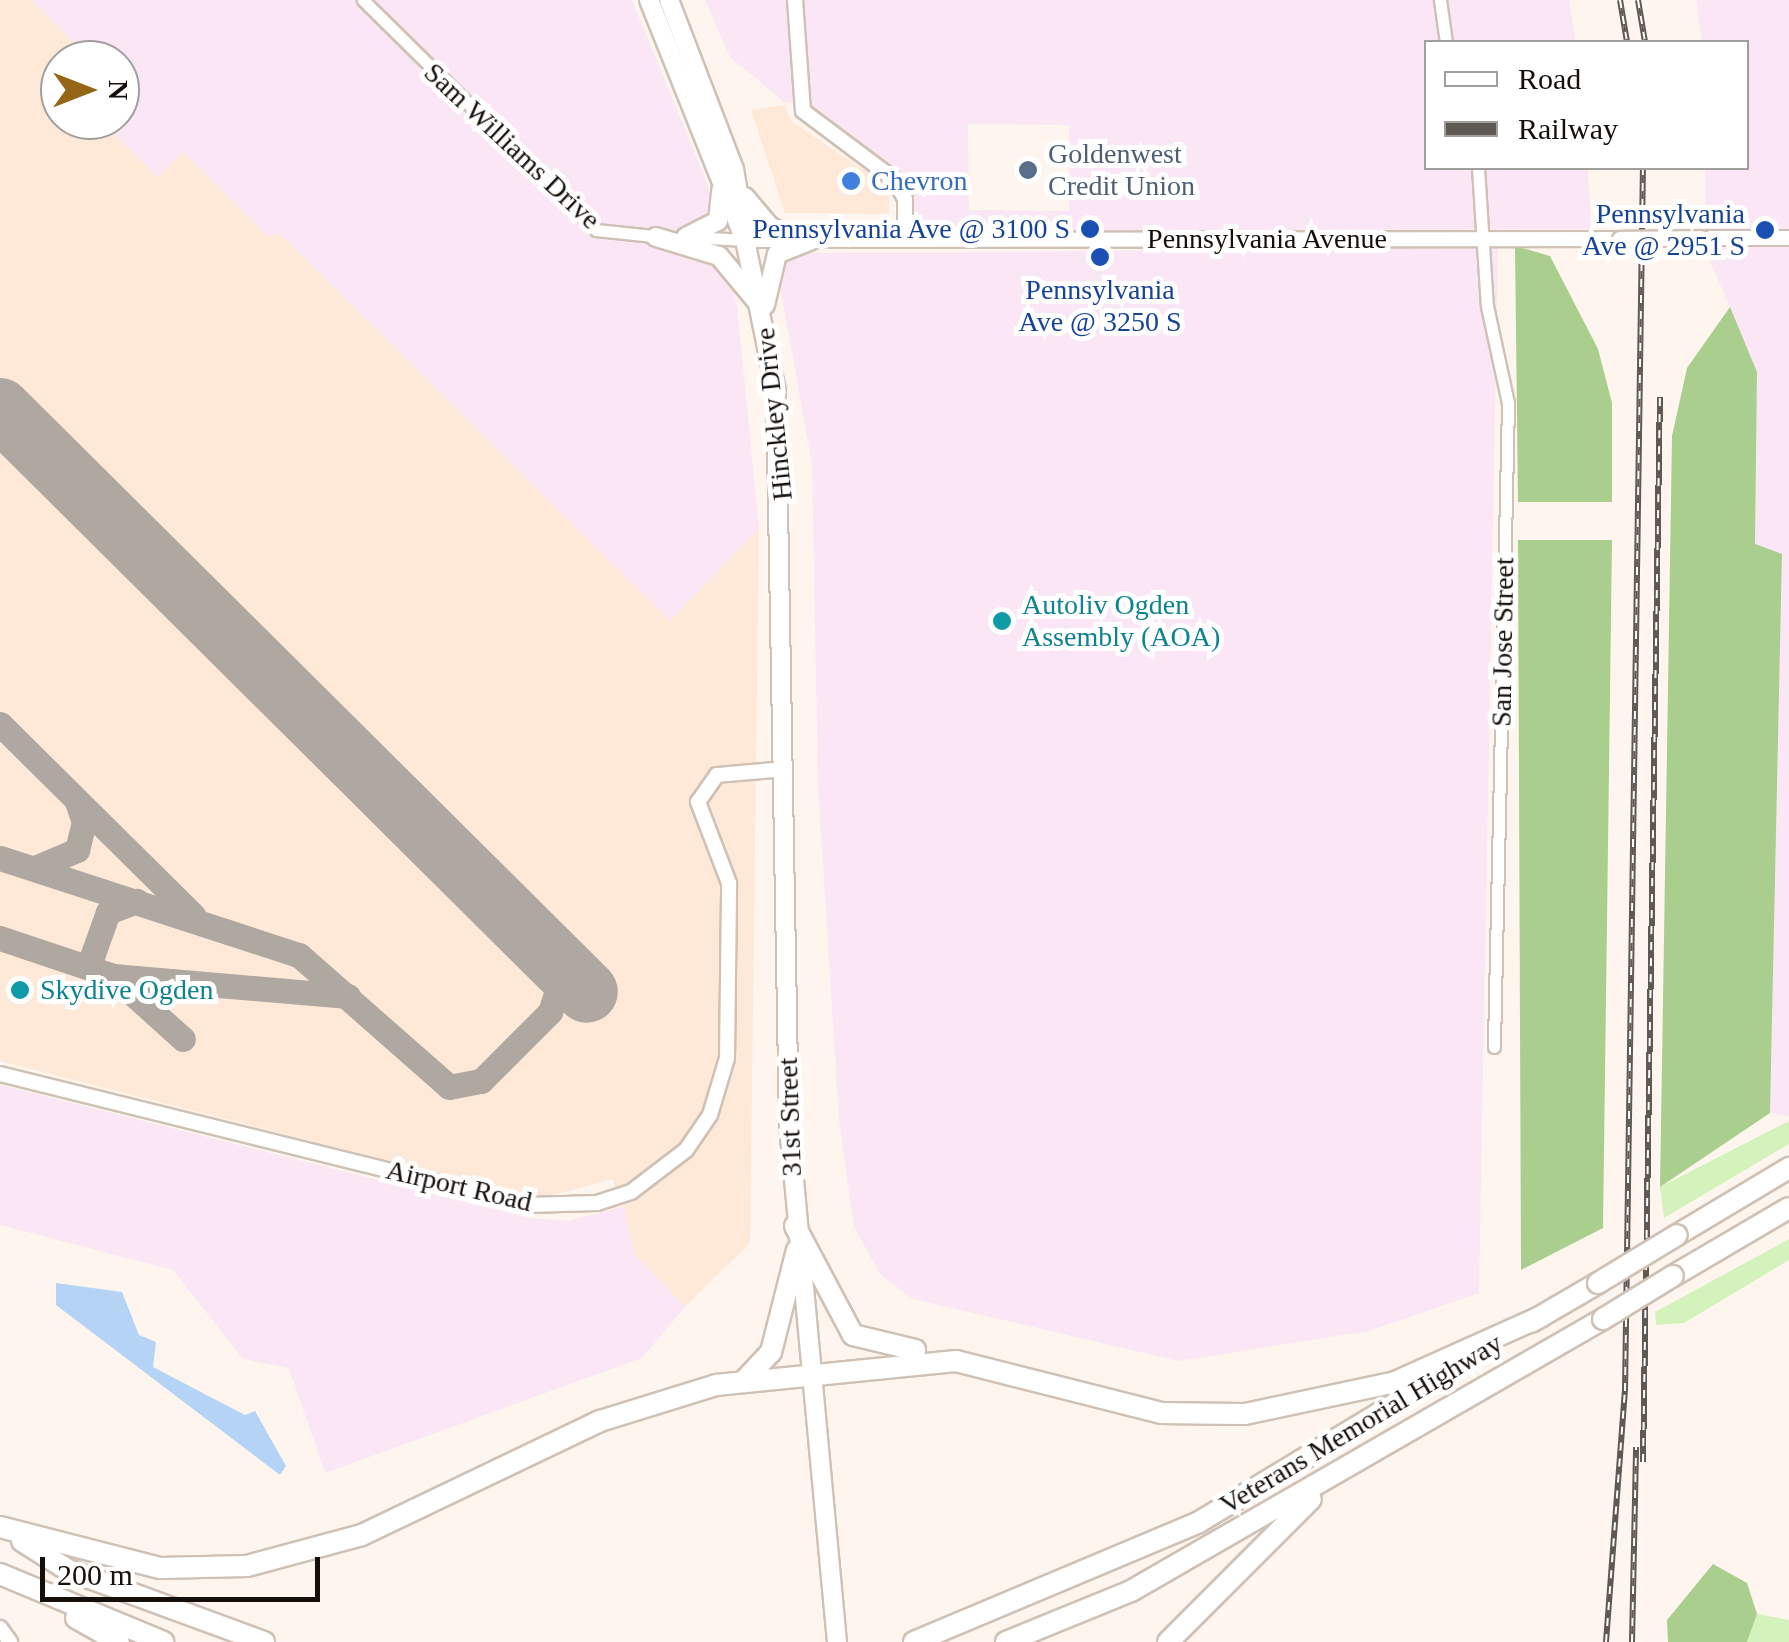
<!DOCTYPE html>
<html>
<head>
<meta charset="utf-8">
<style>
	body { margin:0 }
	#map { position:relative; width:1789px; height:1642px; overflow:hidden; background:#fef6ee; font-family:"Times New Roman",serif }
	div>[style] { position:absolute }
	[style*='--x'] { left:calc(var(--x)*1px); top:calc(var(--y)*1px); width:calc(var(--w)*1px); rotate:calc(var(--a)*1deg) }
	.built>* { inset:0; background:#fee9d8 }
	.industrial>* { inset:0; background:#fbe6f5 }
	.green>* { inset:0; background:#d4f3bc }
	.forest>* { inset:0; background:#aace8e }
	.water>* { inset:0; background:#b5d4f5 }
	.taxiway>* { height:25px; margin:-12.5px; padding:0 12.5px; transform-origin:12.5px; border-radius:12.5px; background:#aea8a1 }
	.runway>* { height:62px; margin:-31px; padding:0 31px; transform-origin:31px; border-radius:31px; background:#aea8a1 }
	.roads { filter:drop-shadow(2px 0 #cfc1b5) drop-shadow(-2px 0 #cfc1b5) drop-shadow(0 2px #cfc1b5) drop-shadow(0 -2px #cfc1b5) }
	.minor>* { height:11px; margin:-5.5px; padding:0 5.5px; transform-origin:5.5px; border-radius:5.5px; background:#fff }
	.tertiary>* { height:14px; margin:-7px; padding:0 7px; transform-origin:7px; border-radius:7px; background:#fff }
	.primary>* { height:18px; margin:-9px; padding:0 9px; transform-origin:9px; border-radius:9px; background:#fff }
	.motorway>* { height:20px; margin:-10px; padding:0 10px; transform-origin:10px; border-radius:10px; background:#fff }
	.rail>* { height:6px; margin-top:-3px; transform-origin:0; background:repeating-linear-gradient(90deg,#fff 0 8px,#5f5954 0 16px); box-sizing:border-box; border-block:2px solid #5f5954 }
	.bridges { filter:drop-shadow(2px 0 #cfc1b5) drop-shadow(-2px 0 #cfc1b5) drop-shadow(0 2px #cfc1b5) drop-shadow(0 -2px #cfc1b5) }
	.tertiary-bridge>* { height:14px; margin:-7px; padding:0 7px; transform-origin:7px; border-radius:7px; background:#fff }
	.motorway-bridge>* { height:20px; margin:-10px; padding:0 10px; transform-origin:10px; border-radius:10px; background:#fff }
	.dots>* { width:28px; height:28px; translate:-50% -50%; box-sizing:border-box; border:5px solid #fff; border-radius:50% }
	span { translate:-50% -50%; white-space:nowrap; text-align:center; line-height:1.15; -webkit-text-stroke:10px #fff; paint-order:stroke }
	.street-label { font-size:28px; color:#140f0b }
	.service-label { font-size:28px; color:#4e5e75 }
	.left { translate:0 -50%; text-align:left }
	.shop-label { font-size:28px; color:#366cbe }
	.transit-label { font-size:28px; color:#164399 }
	.right { translate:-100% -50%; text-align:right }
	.culture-label { font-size:28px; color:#0d838f }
	.legend { position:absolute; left:1424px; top:40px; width:325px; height:130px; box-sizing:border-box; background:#fff; border:2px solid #a19f9d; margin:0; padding:12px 18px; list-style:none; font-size:30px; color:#140f0b }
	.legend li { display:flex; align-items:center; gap:20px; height:50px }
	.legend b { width:50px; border:2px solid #a19f9d }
	.north { position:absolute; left:40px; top:40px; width:100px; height:100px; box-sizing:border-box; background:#fff; border:2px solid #a19f9d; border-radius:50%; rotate:90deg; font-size:28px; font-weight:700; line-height:40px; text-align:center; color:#140f0b }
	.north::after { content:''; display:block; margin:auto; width:35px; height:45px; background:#956615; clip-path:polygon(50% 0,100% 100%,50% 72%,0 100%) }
	.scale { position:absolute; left:40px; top:1557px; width:280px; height:45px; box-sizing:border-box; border:5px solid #140f0b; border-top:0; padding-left:12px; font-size:30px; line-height:35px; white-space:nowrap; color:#140f0b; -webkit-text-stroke:8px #fff; paint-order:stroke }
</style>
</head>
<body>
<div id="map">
	<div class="built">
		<i style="clip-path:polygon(0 0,31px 0,91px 60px,60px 60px,60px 120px,120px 120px,120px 89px,137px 106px,158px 177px,183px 152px,267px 235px,281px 234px,670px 620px,759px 528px,750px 1243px,685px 1307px,634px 1254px,613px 1179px,538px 1199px,0 1061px)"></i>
		<i style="clip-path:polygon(785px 105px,791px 121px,889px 187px,889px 214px,785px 213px,751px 110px)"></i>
	</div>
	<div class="industrial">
		<i style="clip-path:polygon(31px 0,632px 0,707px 183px,737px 305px,759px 528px,670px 621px,281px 235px,267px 236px,183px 152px,158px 177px,112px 132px,137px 106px,120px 89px,120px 60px,91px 60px)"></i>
		<i style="clip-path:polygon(evenodd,705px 0,1569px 0,1576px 42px,1426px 42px,1426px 168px,1588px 168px,1591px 229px,911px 231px,911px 199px,804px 105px,784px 102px,730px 57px,705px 0,968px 124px,1069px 125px,1069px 211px,969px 210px,968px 124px)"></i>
		<i style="clip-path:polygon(1696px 0,1789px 0,1789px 1116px,1770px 1113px,1782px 555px,1755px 544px,1757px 372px,1706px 251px,1705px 168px,1746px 168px,1746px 42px,1702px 42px)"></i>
		<i style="clip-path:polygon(1498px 248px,1479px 1293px,1369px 1331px,1178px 1361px,913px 1299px,880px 1274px,854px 1227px,839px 1120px,818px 785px,812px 465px,778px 274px,791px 253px)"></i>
		<i style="clip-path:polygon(0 1085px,529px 1218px,569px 1221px,624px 1206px,634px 1254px,685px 1307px,642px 1358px,325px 1473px,289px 1368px,243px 1359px,173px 1270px,0 1225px)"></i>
	</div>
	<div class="green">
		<i style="clip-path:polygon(1789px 1121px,1789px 1144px,1664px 1218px,1660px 1187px)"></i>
		<i style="clip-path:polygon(1789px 1239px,1789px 1260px,1684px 1323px,1656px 1325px,1655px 1312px)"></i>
		<i style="clip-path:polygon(1757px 1614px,1789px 1620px,1789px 1642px,1747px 1642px)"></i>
	</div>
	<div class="forest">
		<i style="clip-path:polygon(1515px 246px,1550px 256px,1598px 349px,1612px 403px,1612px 502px,1518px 502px)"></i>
		<i style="clip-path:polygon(1730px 307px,1757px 372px,1755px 544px,1782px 554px,1770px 1113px,1660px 1187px,1672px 436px,1687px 368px)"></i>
		<i style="clip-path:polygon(1518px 540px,1612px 540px,1603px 1228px,1521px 1270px)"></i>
		<i style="clip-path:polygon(1713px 1564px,1747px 1583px,1757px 1614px,1747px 1642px,1668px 1642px,1667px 1620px)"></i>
	</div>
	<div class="water">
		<i style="clip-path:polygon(56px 1283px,122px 1292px,139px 1335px,156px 1342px,153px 1367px,245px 1415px,255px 1411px,286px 1466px,280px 1475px,56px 1305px)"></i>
	</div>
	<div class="taxiway">
		<i style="--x:0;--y:724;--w:272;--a:44.7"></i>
		<i style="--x:0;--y:858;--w:314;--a:18"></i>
		<i style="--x:299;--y:955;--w:200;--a:41.3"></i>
		<i style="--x:449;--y:1087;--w:33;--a:-11"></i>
		<i style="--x:481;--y:1081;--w:98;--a:-45"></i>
		<i style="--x:550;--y:1012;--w:32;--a:-72"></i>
		<i style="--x:560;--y:982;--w:33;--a:-113"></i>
		<i style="--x:35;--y:868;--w:46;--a:-23.2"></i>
		<i style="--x:77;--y:850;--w:29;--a:-76"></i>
		<i style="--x:84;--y:822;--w:21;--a:-109"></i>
		<i style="--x:0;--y:938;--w:119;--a:18.6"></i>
		<i style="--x:113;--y:976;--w:94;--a:42"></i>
		<i style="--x:89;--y:965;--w:56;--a:-70.3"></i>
		<i style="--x:108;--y:912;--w:31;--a:-21"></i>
		<i style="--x:113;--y:976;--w:236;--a:4.9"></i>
	</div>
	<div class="runway">
		<i style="--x:0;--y:409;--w:827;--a:44.8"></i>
	</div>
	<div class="roads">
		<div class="minor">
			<i style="--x:363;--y:0;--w:327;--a:44.6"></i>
			<i style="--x:596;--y:230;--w:67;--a:6"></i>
			<i style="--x:1440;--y:0;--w:42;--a:81.9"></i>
			<i style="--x:1478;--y:168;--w:138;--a:86.3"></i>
			<i style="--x:1487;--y:306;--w:99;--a:77.8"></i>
			<i style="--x:1508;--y:403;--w:644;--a:91.25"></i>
			<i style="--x:691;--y:237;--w:54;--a:3.2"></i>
		</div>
		<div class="tertiary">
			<i style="--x:795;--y:0;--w:111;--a:85.9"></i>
			<i style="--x:803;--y:111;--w:114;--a:36.8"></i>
			<i style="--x:894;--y:179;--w:23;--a:61"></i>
			<i style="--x:905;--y:199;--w:39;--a:90"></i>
			<i style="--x:1701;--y:238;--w:88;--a:0"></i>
			<i style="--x:745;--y:240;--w:875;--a:-0.07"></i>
			<i style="--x:0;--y:1074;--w:544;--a:13.93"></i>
			<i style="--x:528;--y:1205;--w:69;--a:-1.7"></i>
			<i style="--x:597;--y:1203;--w:36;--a:-18"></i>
			<i style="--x:631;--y:1192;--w:69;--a:-37.4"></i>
			<i style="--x:686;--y:1150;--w:42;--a:-55.6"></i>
			<i style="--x:710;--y:1115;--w:59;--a:-73.4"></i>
			<i style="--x:727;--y:1058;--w:175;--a:-89.3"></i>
			<i style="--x:729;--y:883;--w:87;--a:-110.9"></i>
			<i style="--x:698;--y:802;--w:33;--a:-55"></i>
			<i style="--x:717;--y:775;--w:67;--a:-5.1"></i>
			<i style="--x:0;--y:1628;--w:17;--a:54"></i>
		</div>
		<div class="primary">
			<i style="--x:649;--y:0;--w:258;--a:68.2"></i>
			<i style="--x:745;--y:240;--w:154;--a:78.4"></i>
			<i style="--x:776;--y:391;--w:735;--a:88.99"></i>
			<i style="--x:789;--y:1126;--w:518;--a:84.69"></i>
			<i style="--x:669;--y:0;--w:181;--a:69"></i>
			<i style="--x:734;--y:169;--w:67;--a:80.5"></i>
			<i style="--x:745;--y:197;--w:38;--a:50"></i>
			<i style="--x:769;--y:226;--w:31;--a:27"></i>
			<i style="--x:656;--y:237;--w:66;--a:16.8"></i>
			<i style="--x:719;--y:256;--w:61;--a:50.3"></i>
			<i style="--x:686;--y:237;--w:36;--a:-27"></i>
			<i style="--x:718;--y:221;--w:31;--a:-84"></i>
			<i style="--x:765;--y:305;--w:52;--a:-76.8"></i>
			<i style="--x:777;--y:254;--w:37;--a:-22"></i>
		</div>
		<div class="motorway">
			<i style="--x:795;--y:1226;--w:123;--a:62"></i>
			<i style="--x:853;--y:1335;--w:64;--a:13.6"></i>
			<i style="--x:1677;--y:1235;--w:131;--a:-30.9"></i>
			<i style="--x:1673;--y:1276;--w:134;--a:-30.4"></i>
			<i style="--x:1531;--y:1322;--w:78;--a:-30.2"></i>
			<i style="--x:743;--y:1382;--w:41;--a:-47"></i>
			<i style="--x:771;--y:1352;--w:105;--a:-75.7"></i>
			<i style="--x:0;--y:1527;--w:165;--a:14.4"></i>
			<i style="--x:160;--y:1568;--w:87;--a:-1.3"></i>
			<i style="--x:247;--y:1566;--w:119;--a:-15.1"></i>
			<i style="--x:362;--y:1535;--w:264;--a:-25.6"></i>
			<i style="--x:600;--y:1421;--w:121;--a:-17.2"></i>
			<i style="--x:716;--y:1385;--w:241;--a:-5.7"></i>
			<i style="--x:956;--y:1361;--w:211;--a:14.2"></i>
			<i style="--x:1161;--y:1413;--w:84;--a:0.7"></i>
			<i style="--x:1245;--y:1414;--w:153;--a:-12"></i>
			<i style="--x:1395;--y:1382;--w:159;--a:-24.1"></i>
			<i style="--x:22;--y:1541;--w:54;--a:32.2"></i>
			<i style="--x:68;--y:1570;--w:209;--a:20.2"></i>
			<i style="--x:0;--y:1574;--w:177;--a:22.6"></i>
			<i style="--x:76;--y:1618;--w:49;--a:29.2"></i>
			<i style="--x:914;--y:1642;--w:309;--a:-22.8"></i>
			<i style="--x:1199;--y:1522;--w:304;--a:-31.1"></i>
			<i style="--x:1006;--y:1642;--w:135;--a:-22.2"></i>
			<i style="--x:1131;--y:1591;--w:545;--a:-29.95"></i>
			<i style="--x:1168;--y:1642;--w:202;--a:-45"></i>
		</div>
	</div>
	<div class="rail">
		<i style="--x:1620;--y:0;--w:43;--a:80.5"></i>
		<i style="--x:1638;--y:0;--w:43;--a:80.5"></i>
		<i style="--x:1643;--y:1462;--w:1065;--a:-89.09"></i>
		<i style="--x:1606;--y:1642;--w:252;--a:-85.7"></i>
		<i style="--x:1625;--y:1391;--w:1223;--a:-89.16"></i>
		<i style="--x:1632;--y:1642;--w:195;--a:-88.8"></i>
	</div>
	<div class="bridges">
		<div class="tertiary-bridge">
			<i style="--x:1620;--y:239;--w:81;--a:-0.7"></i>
		</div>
		<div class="motorway-bridge">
			<i style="--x:1598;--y:1283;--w:92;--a:-31.3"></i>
			<i style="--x:1603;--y:1319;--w:82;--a:-31.6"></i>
		</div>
	</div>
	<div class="dots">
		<i style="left:1028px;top:170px;background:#5c6f8a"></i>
		<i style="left:851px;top:181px;background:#3f7fe0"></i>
		<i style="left:1090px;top:229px;background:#1a4fb4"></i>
		<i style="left:1765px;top:230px;background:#1a4fb4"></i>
		<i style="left:1100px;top:257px;background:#1a4fb4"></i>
		<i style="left:1002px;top:621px;background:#0f9aa8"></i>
		<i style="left:20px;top:990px;background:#0f9aa8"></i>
	</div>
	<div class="street-label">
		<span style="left:512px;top:146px;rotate:43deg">Sam Williams Drive</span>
		<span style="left:1267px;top:239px">Pennsylvania Avenue</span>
		<span style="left:774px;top:414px;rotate:-96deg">Hinckley Drive</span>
		<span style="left:1503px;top:642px;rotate:-89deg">San Jose Street</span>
		<span style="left:790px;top:1117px;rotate:-92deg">31st Street</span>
		<span style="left:459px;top:1186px;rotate:13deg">Airport Road</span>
		<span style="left:1361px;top:1424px;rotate:-31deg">Veterans Memorial Highway</span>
	</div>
	<div class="service-label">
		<span class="left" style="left:1048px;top:170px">Goldenwest<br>Credit Union</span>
	</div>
	<div class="shop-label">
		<span class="left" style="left:871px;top:181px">Chevron</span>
	</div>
	<div class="transit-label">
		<span class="right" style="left:1745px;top:230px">Pennsylvania<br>Ave @ 2951 S</span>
		<span class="right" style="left:1070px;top:229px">Pennsylvania Ave @ 3100 S</span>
		<span style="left:1100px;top:306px">Pennsylvania<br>Ave @ 3250 S</span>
	</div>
	<div class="culture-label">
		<span class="left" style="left:1022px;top:621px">Autoliv Ogden<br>Assembly (AOA)</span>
		<span class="left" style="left:40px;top:990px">Skydive Ogden</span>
	</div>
	<ul class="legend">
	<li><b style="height:12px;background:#fff"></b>Road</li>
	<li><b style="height:12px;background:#5f5954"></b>Railway</li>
	</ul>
	<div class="north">N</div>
	<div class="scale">200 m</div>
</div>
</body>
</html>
